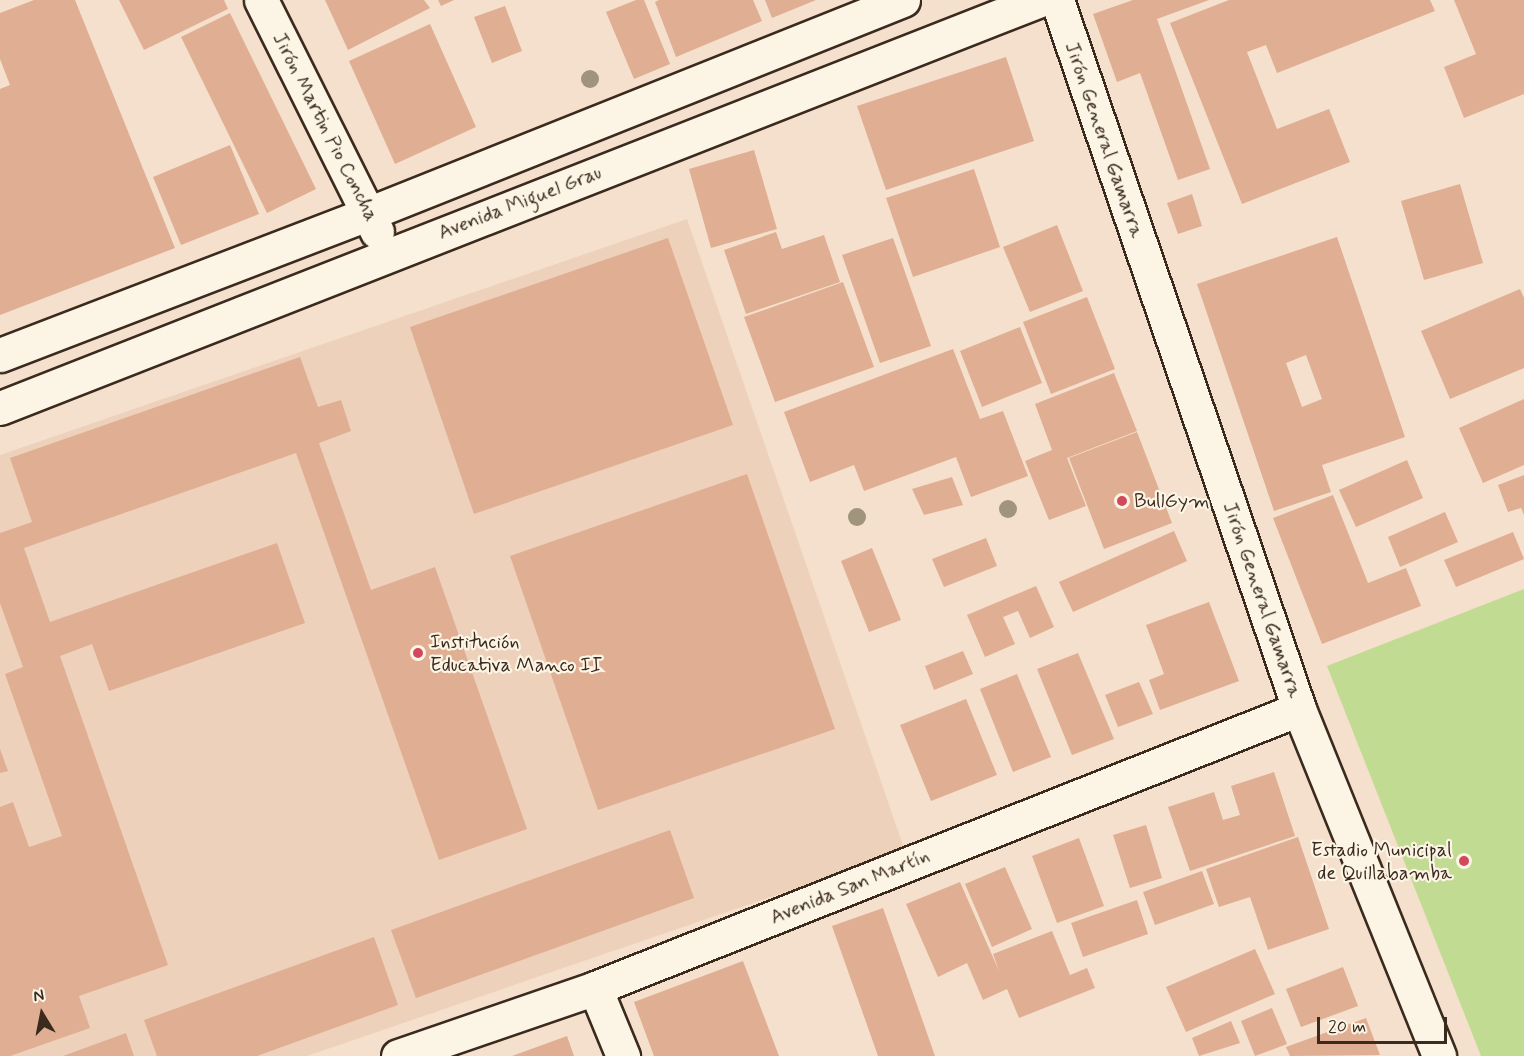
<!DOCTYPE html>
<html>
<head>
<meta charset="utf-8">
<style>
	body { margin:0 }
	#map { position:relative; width:1524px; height:1056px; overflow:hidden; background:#f4e0cc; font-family:Mynerve,sans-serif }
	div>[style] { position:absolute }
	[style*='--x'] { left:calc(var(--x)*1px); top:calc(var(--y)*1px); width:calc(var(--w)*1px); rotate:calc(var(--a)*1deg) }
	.built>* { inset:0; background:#eed1bb }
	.green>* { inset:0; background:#c1db92 }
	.building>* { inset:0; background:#e0ae92 }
	.roads { filter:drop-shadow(2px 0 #3b2a1e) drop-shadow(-2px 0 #3b2a1e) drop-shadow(0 2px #3b2a1e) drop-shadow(0 -2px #3b2a1e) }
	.minor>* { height:33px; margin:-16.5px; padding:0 16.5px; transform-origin:16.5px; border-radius:16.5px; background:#fcf5e5 }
	.trees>* { width:18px; height:18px; margin:-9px; border-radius:50%; background:#a0947c }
	.dots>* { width:16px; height:16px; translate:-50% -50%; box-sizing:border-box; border:3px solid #fcf5e5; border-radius:50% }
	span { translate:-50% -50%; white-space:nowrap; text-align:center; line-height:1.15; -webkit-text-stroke:4.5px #fcf5e5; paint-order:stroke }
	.street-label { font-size:20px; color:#3b2a1e }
	.poi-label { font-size:20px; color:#3b2a1e }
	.left { translate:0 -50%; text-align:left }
	.right { translate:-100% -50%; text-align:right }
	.north { position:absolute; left:12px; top:984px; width:60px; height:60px; -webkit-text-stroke:4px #fcf5e5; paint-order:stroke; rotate:350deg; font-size:16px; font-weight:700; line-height:24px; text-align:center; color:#3b2a1e }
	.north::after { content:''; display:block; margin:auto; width:21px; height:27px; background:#3b2a1e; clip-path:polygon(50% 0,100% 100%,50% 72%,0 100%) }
	.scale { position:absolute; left:1317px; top:1017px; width:130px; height:27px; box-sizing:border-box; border:3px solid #3b2a1e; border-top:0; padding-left:8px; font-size:18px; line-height:21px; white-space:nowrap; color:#3b2a1e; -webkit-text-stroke:4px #fcf5e5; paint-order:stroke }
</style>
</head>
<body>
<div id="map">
	<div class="built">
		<i style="clip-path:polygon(687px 219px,905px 851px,307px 1056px,0 1056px,0 455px)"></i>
	</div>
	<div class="green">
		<i style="clip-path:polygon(1524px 589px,1524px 1056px,1481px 1056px,1327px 666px)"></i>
	</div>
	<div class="building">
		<i style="clip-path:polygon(34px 0,75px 0,175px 248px,0 315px,0 89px,10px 85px,0 59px,0 13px)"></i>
		<i style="clip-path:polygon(119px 0,224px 0,228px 9px,144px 50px)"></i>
		<i style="clip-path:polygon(325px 0,424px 0,430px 8px,348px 50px)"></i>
		<i style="clip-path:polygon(438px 0,454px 0,441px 6px)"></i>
		<i style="clip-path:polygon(636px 0,644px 0,670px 64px,634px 79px,606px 12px)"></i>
		<i style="clip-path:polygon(659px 0,753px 0,762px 21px,676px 57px,655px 2px)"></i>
		<i style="clip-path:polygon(765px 0,816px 0,772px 18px)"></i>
		<i style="clip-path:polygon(1133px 0,1209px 0,1157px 19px,1210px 169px,1178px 180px,1140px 73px,1117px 82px,1093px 14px)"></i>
		<i style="clip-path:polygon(1229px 0,1430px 0,1435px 11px,1277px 73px,1266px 45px,1247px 52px,1277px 129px,1329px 109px,1350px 162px,1242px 204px,1170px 23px)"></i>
		<i style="clip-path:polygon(1454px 0,1524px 0,1524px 94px,1464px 118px,1444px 67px,1476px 54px)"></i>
		<i style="clip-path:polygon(505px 6px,522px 51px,492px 63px,474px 17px)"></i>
		<i style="clip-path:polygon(230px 13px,316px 189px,267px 213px,181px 37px)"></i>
		<i style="clip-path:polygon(430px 24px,476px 127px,395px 164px,349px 61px)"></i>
		<i style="clip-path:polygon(1006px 57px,1034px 141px,886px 190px,857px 106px)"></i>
		<i style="clip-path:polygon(230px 145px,259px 214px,181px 245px,153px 177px)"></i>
		<i style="clip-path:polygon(754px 150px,777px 229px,711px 248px,689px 169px)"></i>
		<i style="clip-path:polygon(974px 169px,1000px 247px,913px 277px,886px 198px)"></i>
		<i style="clip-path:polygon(1460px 184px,1483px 263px,1424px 280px,1401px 201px)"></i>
		<i style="clip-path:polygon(1192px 194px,1202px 226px,1178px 234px,1167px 203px)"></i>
		<i style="clip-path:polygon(1057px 225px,1083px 291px,1030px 312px,1003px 247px)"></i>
		<i style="clip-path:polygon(776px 232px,782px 249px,824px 235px,840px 282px,746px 314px,724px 250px)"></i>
		<i style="clip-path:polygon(evenodd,1337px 237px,1405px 437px,1322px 465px,1331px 492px,1274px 511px,1197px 284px,1337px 237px,1306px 355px,1322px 399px,1302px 407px,1286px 363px,1306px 355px)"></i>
		<i style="clip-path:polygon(668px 238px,733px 425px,474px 514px,410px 327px)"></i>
		<i style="clip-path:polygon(893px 238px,931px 346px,880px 363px,842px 255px)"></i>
		<i style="clip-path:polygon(843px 282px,874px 367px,775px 402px,744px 317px)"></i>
		<i style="clip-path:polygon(1520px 289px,1524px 298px,1524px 368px,1450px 399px,1421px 331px)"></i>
		<i style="clip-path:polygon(1087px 297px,1115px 369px,1051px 394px,1023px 322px)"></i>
		<i style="clip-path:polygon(1020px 327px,1042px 383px,982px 407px,960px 351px)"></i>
		<i style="clip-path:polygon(953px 349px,980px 419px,1003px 411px,1028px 476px,971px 497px,956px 457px,864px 491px,854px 465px,810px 482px,784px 412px)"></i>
		<i style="clip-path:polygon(300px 357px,318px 407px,341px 400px,351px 431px,319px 443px,371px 590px,435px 567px,527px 829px,439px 860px,296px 453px,24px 548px,50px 622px,277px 543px,305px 623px,109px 691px,92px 644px,60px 656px,168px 965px,79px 996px,90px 1028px,10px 1056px,0 1056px,0 807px,13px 802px,29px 847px,62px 836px,5px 674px,23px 667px,0 603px,0 533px,32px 522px,10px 458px)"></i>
		<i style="clip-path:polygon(1114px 373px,1137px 431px,1067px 458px,1086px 506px,1049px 520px,1025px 461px,1052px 450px,1035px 404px)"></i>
		<i style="clip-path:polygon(1524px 399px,1524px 465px,1483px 483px,1459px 428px)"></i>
		<i style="clip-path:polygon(1137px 432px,1172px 523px,1104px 549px,1069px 458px)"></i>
		<i style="clip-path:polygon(1407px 460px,1423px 498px,1356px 527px,1339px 490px)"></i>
		<i style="clip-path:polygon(747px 474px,835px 729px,598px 810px,510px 556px)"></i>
		<i style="clip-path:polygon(1524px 475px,1524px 515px,1521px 508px,1508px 512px,1498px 485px)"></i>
		<i style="clip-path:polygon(952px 477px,963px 505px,924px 515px,912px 489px)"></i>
		<i style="clip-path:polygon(1333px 495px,1368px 583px,1406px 568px,1421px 606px,1322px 644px,1273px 518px)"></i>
		<i style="clip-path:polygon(1445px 512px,1458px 542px,1400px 567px,1388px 537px)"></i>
		<i style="clip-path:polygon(1174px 531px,1187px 561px,1073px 612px,1059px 582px)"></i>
		<i style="clip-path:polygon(1513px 532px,1524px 559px,1456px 587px,1444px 560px)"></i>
		<i style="clip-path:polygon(986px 538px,997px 566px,944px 587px,932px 559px)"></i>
		<i style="clip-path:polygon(872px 548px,901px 620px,869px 632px,841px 561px)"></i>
		<i style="clip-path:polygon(1036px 586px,1054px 627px,1030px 638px,1018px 611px,1003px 617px,1015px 644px,985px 657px,967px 615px)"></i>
		<i style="clip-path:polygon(1209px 602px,1239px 681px,1160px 710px,1149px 680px,1164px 674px,1146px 625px)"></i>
		<i style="clip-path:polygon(963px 651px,973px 674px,934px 690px,925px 666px)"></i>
		<i style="clip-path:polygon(1078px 653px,1114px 739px,1072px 755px,1037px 669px)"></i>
		<i style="clip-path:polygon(1017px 674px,1051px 757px,1013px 772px,980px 689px)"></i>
		<i style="clip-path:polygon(1139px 682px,1153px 714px,1118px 727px,1105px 695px)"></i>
		<i style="clip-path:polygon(966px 699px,997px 775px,931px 801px,900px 725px)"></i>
		<i style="clip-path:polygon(0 749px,8px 771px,0 773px)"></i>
		<i style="clip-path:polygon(1274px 772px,1295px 836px,1190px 871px,1168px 807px,1214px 792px,1223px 820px,1240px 815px,1231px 786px)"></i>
		<i style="clip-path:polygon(1146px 825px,1162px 878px,1130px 888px,1113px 835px)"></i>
		<i style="clip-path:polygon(670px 830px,694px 898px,416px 998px,391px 930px)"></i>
		<i style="clip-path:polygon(1298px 837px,1329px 929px,1268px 950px,1250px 897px,1219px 907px,1206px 869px)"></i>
		<i style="clip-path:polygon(1079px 838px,1104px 906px,1057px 923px,1032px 856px)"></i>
		<i style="clip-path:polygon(1005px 867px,1032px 929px,992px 947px,965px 884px)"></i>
		<i style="clip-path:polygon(1202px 871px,1214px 904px,1155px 925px,1143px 892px)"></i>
		<i style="clip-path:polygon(960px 882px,999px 971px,993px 954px,1052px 931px,1070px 975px,1087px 968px,1095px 988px,1019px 1018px,1007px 989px,983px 1000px,967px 963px,938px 977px,906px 904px)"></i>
		<i style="clip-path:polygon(1137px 900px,1148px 934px,1083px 957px,1071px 923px)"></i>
		<i style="clip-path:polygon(883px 908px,935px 1056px,878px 1056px,832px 926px)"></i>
		<i style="clip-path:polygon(374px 937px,398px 1005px,257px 1056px,157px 1056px,144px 1020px)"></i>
		<i style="clip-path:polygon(1255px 949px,1275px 994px,1186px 1032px,1166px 987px)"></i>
		<i style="clip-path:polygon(743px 961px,779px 1056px,654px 1056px,634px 1002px)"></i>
		<i style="clip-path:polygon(1343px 967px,1358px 1006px,1301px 1027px,1286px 989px)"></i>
		<i style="clip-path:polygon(1272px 1008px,1287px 1044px,1255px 1056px,1241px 1021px)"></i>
		<i style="clip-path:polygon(1366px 1018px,1380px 1055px,1290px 1056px,1286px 1047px)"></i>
		<i style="clip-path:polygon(1231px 1021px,1240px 1043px,1199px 1056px,1192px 1038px)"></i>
		<i style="clip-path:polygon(126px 1033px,134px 1056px,63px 1056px)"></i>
		<i style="clip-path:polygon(567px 1036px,574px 1056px,512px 1056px)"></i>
	</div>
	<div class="roads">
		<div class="minor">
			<i style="--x:261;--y:0;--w:259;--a:63.4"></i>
			<i style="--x:1057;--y:0;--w:749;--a:71.15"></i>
			<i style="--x:1299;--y:709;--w:374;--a:68"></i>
			<i style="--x:0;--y:355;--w:396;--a:-21"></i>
			<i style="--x:370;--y:213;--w:574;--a:-21.78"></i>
			<i style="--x:0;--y:408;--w:1117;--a:-21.42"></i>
			<i style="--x:595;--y:988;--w:74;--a:67.6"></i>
			<i style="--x:398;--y:1056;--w:208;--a:-19"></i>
			<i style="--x:595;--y:988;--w:757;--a:-21.62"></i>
		</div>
	</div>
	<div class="trees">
		<i style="left:590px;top:79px"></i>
		<i style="left:1008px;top:509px"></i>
		<i style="left:857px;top:517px"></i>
	</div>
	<div class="dots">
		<i style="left:1122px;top:501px;background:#d1495b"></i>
		<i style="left:418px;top:653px;background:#d1495b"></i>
		<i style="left:1464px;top:861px;background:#d1495b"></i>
	</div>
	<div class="street-label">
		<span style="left:325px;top:127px;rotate:63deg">Jirón Martin Pio Concha</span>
		<span style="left:1104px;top:140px;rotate:71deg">Jirón General Gamarra</span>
		<span style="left:520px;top:203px;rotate:-21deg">Avenida Miguel Grau</span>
		<span style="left:1262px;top:600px;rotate:71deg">Jirón General Gamarra</span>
		<span style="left:850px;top:887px;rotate:-22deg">Avenida San Martín</span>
	</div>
	<div class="poi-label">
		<span class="left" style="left:1134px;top:501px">BullGym</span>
		<span class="left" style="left:430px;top:654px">Institución<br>Educativa Manco II</span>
		<span class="right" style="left:1452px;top:862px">Estadio Municipal<br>de Quillabamba</span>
	</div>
	<div class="north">N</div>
	<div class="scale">20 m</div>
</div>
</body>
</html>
